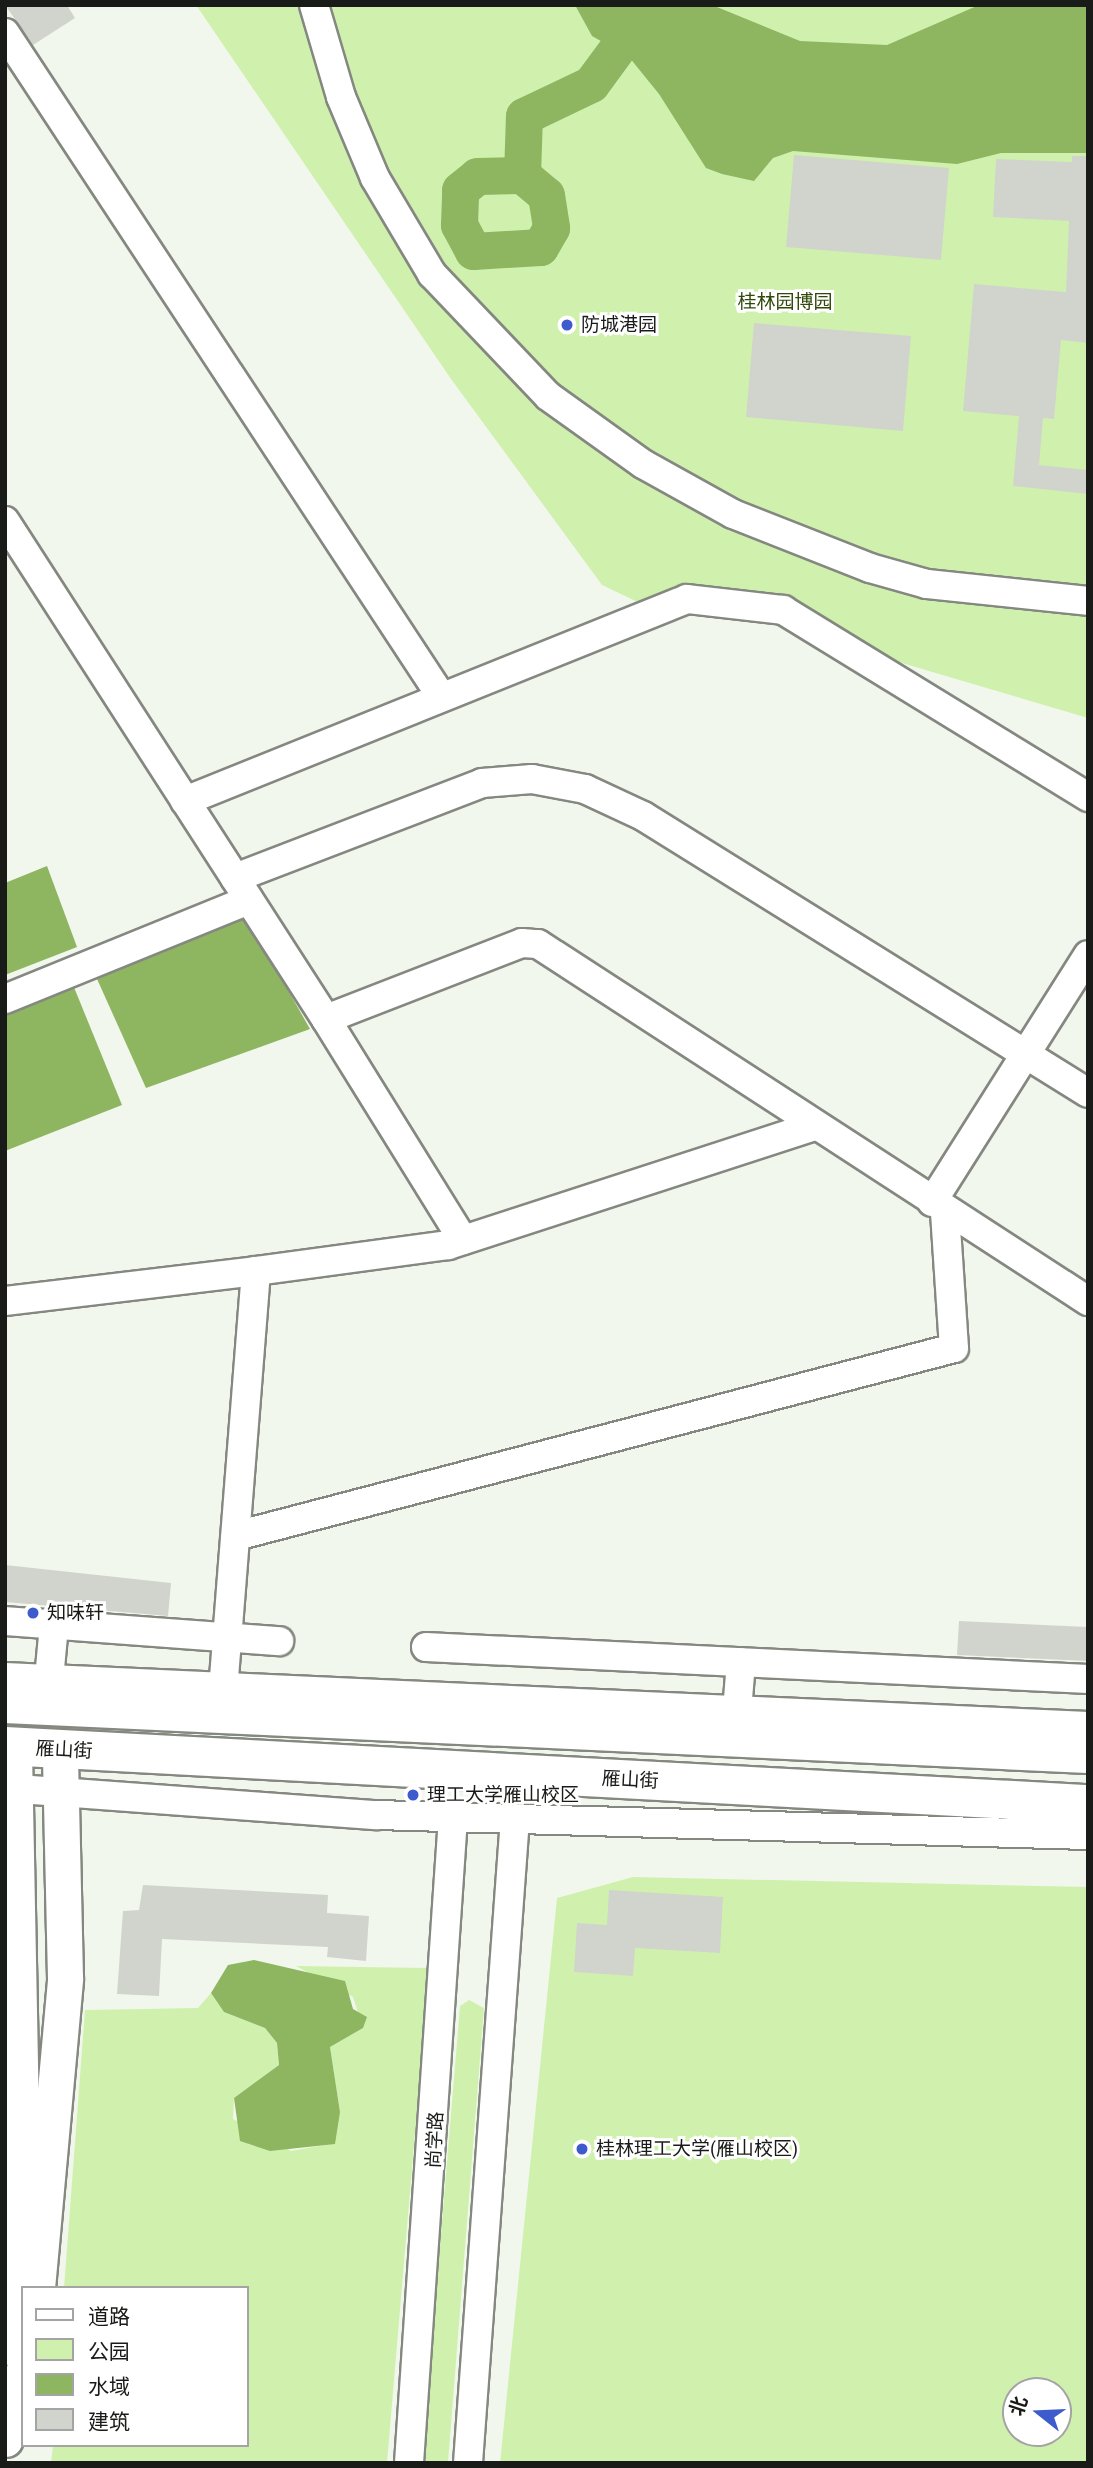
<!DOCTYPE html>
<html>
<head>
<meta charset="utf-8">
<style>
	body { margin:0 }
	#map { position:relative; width:1093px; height:2468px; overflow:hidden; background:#f2f7ee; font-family:"Roboto Condensed","Noto Sans SC",sans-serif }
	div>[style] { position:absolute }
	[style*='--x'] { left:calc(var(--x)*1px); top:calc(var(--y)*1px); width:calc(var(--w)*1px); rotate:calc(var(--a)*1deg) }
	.green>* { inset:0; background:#d0f1ad }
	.water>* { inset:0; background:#8eb560 }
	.river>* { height:37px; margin:-18.5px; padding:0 18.5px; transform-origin:18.5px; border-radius:18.5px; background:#8eb560 }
	.building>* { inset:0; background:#d0d4cc }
	.roads { filter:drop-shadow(2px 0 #848880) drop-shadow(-2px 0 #848880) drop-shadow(0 2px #848880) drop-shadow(0 -2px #848880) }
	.minor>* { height:28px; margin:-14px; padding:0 14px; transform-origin:14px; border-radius:14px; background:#fff }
	.major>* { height:35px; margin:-17.5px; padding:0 17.5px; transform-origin:17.5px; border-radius:17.5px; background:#fff }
	.highway>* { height:38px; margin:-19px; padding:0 19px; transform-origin:19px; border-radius:19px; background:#fff }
	.dots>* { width:19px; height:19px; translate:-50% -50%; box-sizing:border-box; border:4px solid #fff; border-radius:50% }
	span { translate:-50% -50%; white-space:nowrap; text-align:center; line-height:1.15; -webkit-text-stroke:6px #fff; paint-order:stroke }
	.park-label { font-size:19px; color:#30480a }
	.poi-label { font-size:19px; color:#191b18 }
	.left { translate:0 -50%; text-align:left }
	.street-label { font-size:19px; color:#191b18 }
	.frame { position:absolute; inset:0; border:7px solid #191b18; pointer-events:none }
	.legend { position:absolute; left:21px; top:2286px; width:228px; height:161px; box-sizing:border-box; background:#fff; border:2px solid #a3a4a3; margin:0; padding:9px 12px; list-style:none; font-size:21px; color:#191b18 }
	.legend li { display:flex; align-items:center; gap:14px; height:35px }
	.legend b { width:35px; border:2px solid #a3a4a3 }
	.north { position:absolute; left:1002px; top:2377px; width:70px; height:70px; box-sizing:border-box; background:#fff; border:2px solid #a3a4a3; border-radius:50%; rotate:288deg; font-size:19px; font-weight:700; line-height:28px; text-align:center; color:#191b18 }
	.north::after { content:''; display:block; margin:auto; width:24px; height:32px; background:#3e5bcd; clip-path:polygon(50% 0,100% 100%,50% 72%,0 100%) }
</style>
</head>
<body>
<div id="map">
	<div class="green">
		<i style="clip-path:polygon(196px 5px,1088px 5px,1088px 718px,878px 656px,796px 608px,646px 606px,602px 585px,451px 379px)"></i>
		<i style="clip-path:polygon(evenodd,633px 1877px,1088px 1887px,1088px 2463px,500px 2463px,557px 1898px,633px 1877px,1016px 2391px,1058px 2391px,1058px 2433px,1016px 2433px,1016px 2391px)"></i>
		<i style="clip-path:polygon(296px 1966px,429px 1968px,387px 2463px,51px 2463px,53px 2445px,247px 2445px,247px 2288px,64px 2288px,85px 2010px,198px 2008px,211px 1993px,224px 2012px,265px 2028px,277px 2043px,279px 2065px,234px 2098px,233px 2119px,291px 2151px,330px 2144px,340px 2112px,330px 2047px,363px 2028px,353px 1997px)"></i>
		<i style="clip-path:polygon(469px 2000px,484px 2008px,448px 2463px,422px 2463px,460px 2006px)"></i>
	</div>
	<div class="water">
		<i style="clip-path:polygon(575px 5px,712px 5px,800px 41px,887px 45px,979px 5px,1088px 5px,1088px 153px,1001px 153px,957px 164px,793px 151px,773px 158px,754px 181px,722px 174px,706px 168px,659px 94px,629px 57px,592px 36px)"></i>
		<i style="clip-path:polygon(47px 866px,77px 947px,5px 975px,5px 883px)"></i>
		<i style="clip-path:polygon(242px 909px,310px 1029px,146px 1088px,93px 970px)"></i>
		<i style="clip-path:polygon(71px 980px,122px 1105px,5px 1151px,5px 1007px)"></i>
		<i style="clip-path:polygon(254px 1960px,345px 1981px,353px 2009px,367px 2017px,363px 2028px,330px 2047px,340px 2112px,335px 2144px,270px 2151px,240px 2141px,234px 2098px,279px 2065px,277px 2043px,265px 2028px,224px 2012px,211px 1993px,228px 1965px)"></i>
	</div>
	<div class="river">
		<i style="--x:522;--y:175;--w:31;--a:40"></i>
		<i style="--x:546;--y:195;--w:33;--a:81"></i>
		<i style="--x:551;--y:228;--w:22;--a:120"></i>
		<i style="--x:540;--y:247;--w:67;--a:176.6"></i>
		<i style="--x:473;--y:251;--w:30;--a:-118"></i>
		<i style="--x:459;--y:225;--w:35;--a:-88"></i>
		<i style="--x:460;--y:190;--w:22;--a:-39"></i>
		<i style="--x:477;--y:176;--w:45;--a:-1.3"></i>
		<i style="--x:522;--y:175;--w:59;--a:-88.1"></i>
		<i style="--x:524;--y:116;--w:74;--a:-25.5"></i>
		<i style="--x:591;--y:84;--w:42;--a:-53.7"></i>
	</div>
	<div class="building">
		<i style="clip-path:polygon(5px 5px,67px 5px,75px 18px,33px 45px)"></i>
		<i style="clip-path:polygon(794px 155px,949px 168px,941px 260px,786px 247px)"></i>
		<i style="clip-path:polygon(1072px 156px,1088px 156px,1088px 343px,1061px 340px,1054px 419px,1043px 418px,1039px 465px,1088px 470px,1088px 494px,1013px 486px,1019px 416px,963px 411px,974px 284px,1066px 292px,1069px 221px,993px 217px,996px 159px,1072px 162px)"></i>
		<i style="clip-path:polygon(754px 323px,911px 336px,903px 431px,746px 417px)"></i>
		<i style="clip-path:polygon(5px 1565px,171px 1583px,168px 1616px,5px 1602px)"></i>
		<i style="clip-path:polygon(959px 1621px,1088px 1627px,1088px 1661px,957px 1655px)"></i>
		<i style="clip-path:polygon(143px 1885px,328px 1895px,327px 1913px,369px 1916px,366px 1961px,327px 1957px,328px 1947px,162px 1939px,159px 1996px,117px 1994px,123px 1911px,139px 1910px)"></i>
		<i style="clip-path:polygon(609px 1890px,723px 1897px,720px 1953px,635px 1948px,633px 1976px,574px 1972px,577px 1923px,607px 1925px)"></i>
	</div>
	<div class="roads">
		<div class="minor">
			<i style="--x:314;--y:5;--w:96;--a:73.6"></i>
			<i style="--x:341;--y:97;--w:88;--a:67.2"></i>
			<i style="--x:375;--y:178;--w:112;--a:59.3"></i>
			<i style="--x:432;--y:274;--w:168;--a:46.4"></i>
			<i style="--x:548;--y:396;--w:117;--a:35.6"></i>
			<i style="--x:643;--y:464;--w:103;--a:29.1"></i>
			<i style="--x:733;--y:514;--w:147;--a:21.5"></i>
			<i style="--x:870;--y:568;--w:59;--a:15.7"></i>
			<i style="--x:927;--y:584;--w:162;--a:6"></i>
			<i style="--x:5;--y:33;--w:794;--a:56.67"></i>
			<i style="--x:5;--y:521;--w:592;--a:57.2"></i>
			<i style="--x:185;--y:801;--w:541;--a:-21.92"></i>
			<i style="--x:687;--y:599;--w:97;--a:6.5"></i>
			<i style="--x:783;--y:610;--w:358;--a:31.5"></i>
			<i style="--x:235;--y:878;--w:265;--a:-21"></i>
			<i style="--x:482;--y:783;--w:50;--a:-4.6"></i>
			<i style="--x:532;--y:779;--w:54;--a:10.7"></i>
			<i style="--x:585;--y:789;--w:64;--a:25"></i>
			<i style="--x:643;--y:816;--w:524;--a:31.9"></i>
			<i style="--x:5;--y:999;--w:263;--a:-22.1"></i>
			<i style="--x:932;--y:1202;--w:292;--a:-57.7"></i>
			<i style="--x:463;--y:1240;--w:260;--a:-121.8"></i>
			<i style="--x:326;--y:1019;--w:210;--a:-21.2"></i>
			<i style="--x:522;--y:943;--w:16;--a:4"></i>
			<i style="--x:538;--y:944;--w:656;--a:32.99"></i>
			<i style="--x:256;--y:1271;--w:194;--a:-7.7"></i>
			<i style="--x:448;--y:1245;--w:383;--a:-18"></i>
			<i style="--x:5;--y:1301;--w:253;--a:-6.8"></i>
			<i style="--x:256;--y:1271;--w:437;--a:94.5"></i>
			<i style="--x:236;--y:1536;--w:742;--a:-14.67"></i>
			<i style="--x:954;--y:1348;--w:137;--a:-93.8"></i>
			<i style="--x:5;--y:1621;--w:275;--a:4.2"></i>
			<i style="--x:426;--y:1647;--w:663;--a:2.77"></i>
			<i style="--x:5;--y:1677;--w:1084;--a:2.59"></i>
			<i style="--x:49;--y:1679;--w:54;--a:-84.7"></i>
			<i style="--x:737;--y:1711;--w:49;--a:-85.3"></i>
			<i style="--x:5;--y:1788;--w:372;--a:4.2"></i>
			<i style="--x:376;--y:1815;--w:712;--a:1.61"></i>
			<i style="--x:409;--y:2463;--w:647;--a:-86.1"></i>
			<i style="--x:468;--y:2463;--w:646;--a:-85.83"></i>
		</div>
		<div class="major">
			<i style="--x:37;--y:2288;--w:311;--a:-84.8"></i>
			<i style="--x:65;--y:1978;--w:228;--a:-91.3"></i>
			<i style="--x:5;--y:2347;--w:180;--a:-84.6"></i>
			<i style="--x:22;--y:2168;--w:421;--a:-91.1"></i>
			<i style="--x:5;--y:2439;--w:69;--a:-75"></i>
		</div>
		<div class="highway">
			<i style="--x:5;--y:1704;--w:1084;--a:2.64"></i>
			<i style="--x:5;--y:1746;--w:1085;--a:3.07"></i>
		</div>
	</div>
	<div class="dots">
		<i style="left:567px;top:325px;background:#3e5bcd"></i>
		<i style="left:33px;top:1613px;background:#3e5bcd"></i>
		<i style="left:413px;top:1795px;background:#3e5bcd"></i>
		<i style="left:582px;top:2149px;background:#3e5bcd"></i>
	</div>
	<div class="park-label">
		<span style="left:785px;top:302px">桂林园博园</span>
	</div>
	<div class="poi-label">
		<span class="left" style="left:581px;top:325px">防城港园</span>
		<span class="left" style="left:47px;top:1613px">知味轩</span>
		<span class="left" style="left:427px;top:1795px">理工大学雁山校区</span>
		<span class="left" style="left:596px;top:2149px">桂林理工大学(雁山校区)</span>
	</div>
	<div class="street-label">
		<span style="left:64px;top:1750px;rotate:3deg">雁山街</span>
		<span style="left:630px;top:1780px;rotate:3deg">雁山街</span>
		<span style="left:435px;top:2140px;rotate:-87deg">尚学路</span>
	</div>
	<div class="frame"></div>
	<ul class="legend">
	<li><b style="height:9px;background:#fff"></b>道路</li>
	<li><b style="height:19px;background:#d0f1ad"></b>公园</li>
	<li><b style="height:19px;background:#8eb560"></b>水域</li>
	<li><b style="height:19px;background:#d0d4cc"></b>建筑</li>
	</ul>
	<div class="north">北</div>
</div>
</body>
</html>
